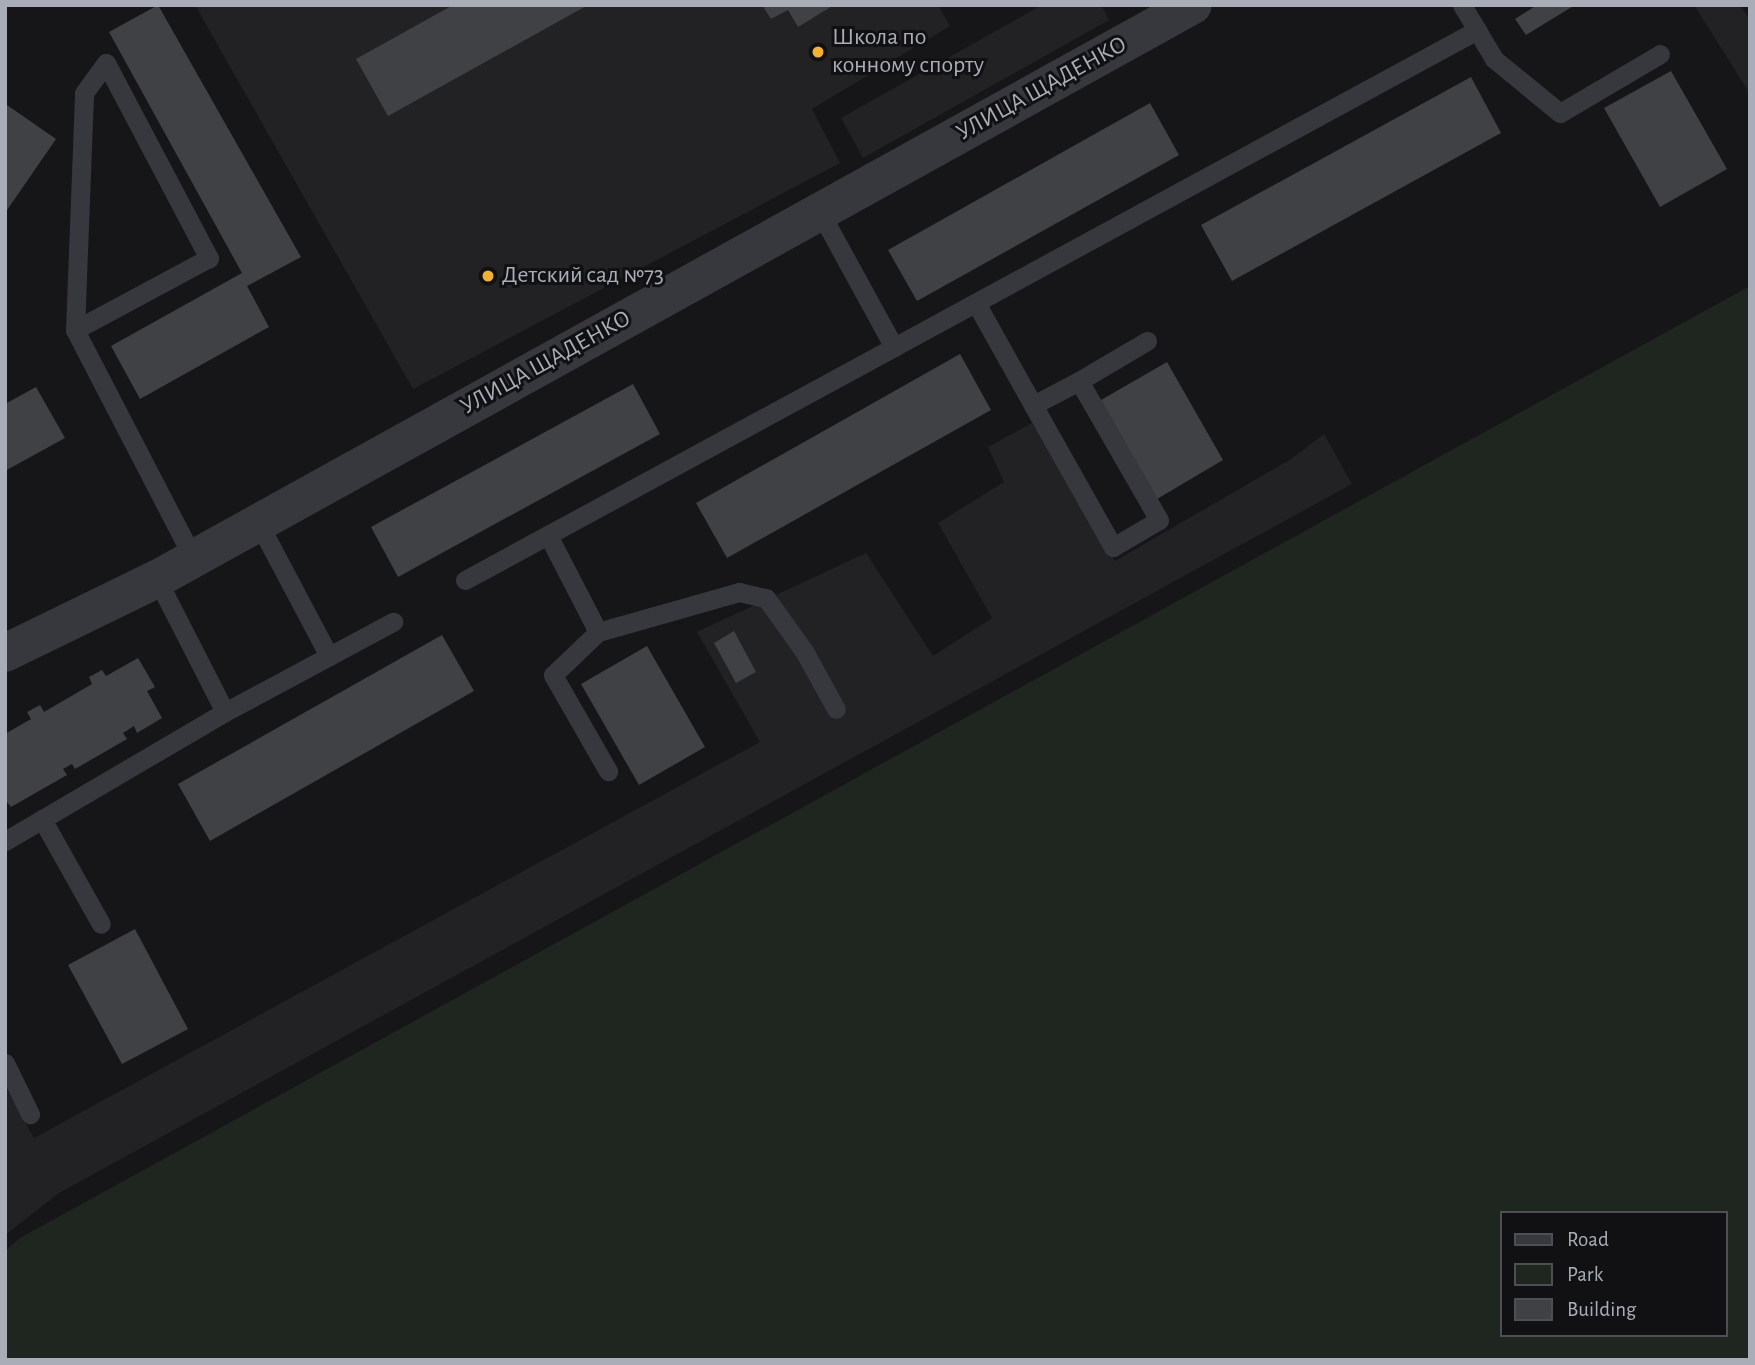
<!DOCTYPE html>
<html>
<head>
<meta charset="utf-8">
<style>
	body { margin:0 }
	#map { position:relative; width:1755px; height:1365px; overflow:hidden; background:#161618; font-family:"Alegreya Sans",sans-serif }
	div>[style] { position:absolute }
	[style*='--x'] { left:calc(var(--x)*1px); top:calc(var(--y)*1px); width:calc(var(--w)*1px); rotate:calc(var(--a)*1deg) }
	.built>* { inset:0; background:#222225 }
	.green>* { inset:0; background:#1e261f }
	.building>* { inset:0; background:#404145 }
	.lane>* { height:19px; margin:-9.5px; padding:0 9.5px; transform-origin:9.5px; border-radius:9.5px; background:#37383d }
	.street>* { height:38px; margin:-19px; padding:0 19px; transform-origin:19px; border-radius:19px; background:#37383d }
	.dots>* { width:19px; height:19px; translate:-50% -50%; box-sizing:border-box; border:4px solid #111113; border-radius:50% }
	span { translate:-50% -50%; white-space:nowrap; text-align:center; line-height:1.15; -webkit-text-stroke:6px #111113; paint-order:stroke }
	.poi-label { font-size:24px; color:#a8adb8 }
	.left { translate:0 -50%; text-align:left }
	.street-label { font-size:24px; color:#a8adb8 }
	.frame { position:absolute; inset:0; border:7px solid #a8adb8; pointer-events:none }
	.legend { position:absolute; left:1500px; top:1211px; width:228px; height:126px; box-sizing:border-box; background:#111113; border:2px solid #4d4f55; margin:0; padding:9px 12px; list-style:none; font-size:21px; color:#a8adb8 }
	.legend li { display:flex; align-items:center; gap:14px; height:35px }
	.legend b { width:35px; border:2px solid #4d4f55 }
</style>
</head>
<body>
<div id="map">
	<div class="built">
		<i style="clip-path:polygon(195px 5px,938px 5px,950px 26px,812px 109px,840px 163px,413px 389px)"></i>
		<i style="clip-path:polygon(1042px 5px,1101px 5px,1109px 20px,863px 158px,841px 118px)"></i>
		<i style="clip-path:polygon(1694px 5px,1740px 5px,1750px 20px,1750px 94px)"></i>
		<i style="clip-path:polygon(1032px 423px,1115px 561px,1291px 459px,1324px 434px,1352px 484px,59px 1193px,5px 1235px,5px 1086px,34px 1138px,760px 742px,697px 632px,866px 553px,933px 656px,992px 618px,938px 523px,1004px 482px,988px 447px)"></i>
	</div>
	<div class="green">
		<i style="clip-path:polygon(evenodd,1750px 286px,1750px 1360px,5px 1360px,5px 1251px,20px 1238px,1750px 286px,1501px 1213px,1725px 1213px,1725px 1335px,1501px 1335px,1501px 1213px)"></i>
	</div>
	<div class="building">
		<i style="clip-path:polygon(158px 5px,301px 257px,247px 286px,269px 327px,140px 399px,111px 346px,242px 273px,109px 32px)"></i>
		<i style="clip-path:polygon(453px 5px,588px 5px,388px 116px,356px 59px)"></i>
		<i style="clip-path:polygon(762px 5px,834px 5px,798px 27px,788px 10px,771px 19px)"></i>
		<i style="clip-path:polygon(1537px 5px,1575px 5px,1526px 35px,1515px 19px)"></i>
		<i style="clip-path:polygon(1671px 71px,1727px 169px,1660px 207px,1604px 108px)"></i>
		<i style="clip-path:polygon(1471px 77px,1501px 133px,1232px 281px,1201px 225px)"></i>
		<i style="clip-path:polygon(1150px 103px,1179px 155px,917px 301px,888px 250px)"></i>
		<i style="clip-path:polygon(7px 105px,56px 139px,5px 213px,5px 108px)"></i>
		<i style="clip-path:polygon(960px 354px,991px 410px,727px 558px,696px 503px)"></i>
		<i style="clip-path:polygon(1167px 362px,1223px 460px,1157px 499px,1101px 400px)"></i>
		<i style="clip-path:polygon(633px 384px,660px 434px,398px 577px,371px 527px)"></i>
		<i style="clip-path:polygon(36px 387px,65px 438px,5px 471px,5px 404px)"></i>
		<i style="clip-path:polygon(734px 631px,756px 672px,736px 683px,714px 643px)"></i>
		<i style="clip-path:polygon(442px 635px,474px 691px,210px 841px,178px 784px)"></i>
		<i style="clip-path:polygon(647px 646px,705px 747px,639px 785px,581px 684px)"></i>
		<i style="clip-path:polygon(138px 658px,155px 687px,147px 691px,162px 718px,137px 733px,134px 726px,123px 733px,127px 739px,75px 769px,72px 764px,63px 769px,67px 775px,11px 807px,5px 800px,5px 734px,31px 719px,27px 712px,40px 705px,44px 712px,92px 684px,89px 677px,102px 670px,106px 676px)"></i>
		<i style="clip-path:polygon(135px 929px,188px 1029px,122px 1064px,68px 965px)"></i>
	</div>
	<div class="lane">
		<i style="--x:1462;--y:5;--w:63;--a:59.3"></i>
		<i style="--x:1494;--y:59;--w:85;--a:39.3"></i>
		<i style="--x:1560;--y:113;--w:116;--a:-30.5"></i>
		<i style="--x:820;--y:212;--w:154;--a:61.3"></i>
		<i style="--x:894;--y:347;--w:664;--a:-28.53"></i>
		<i style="--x:976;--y:303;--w:117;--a:60.8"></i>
		<i style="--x:1033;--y:405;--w:163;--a:60.6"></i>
		<i style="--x:1113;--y:547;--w:53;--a:-30.4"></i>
		<i style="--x:1159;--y:520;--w:160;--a:-119.9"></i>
		<i style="--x:1079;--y:381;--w:52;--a:152.4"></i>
		<i style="--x:75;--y:330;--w:237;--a:-87.8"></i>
		<i style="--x:84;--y:93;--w:37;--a:-54"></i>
		<i style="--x:106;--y:63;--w:221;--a:62.2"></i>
		<i style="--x:209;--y:258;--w:152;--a:151.8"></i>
		<i style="--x:75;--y:330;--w:257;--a:62.6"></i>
		<i style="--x:1079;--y:381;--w:79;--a:-30.5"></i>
		<i style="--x:258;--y:522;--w:152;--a:62.1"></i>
		<i style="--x:548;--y:535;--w:109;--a:62.7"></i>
		<i style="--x:598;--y:632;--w:62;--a:136.3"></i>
		<i style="--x:553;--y:675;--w:111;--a:60.2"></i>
		<i style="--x:465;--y:580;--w:488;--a:-28.5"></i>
		<i style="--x:598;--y:632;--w:147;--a:-15.8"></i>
		<i style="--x:739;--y:592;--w:28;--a:13"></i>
		<i style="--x:766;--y:598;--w:65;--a:54.4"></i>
		<i style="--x:804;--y:651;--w:66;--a:61.1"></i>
		<i style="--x:225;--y:712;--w:191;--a:-28.2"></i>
		<i style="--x:42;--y:819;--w:120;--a:60.7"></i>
		<i style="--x:5;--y:841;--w:255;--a:-30.4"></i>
		<i style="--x:225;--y:712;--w:149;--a:-117.1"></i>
		<i style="--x:5;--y:1063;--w:57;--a:63.9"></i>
	</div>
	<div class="street">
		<i style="--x:5;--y:653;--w:169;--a:-26"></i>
		<i style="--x:157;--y:579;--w:1184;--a:-28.99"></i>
	</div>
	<div class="dots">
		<i style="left:818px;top:52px;background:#f2b134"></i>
		<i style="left:488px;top:276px;background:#f2b134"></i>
	</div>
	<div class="poi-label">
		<span class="left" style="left:832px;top:52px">Школа по<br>конному спорту</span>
		<span class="left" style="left:502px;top:276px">Детский сад №73</span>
	</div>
	<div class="street-label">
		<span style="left:1042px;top:89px;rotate:-29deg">УЛИЦА ЩАДЕНКО</span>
		<span style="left:546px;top:363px;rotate:-29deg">УЛИЦА ЩАДЕНКО</span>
	</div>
	<div class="frame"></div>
	<ul class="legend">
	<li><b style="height:9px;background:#37383d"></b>Road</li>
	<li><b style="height:19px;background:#1e261f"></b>Park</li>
	<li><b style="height:19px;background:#404145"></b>Building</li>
	</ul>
</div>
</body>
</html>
